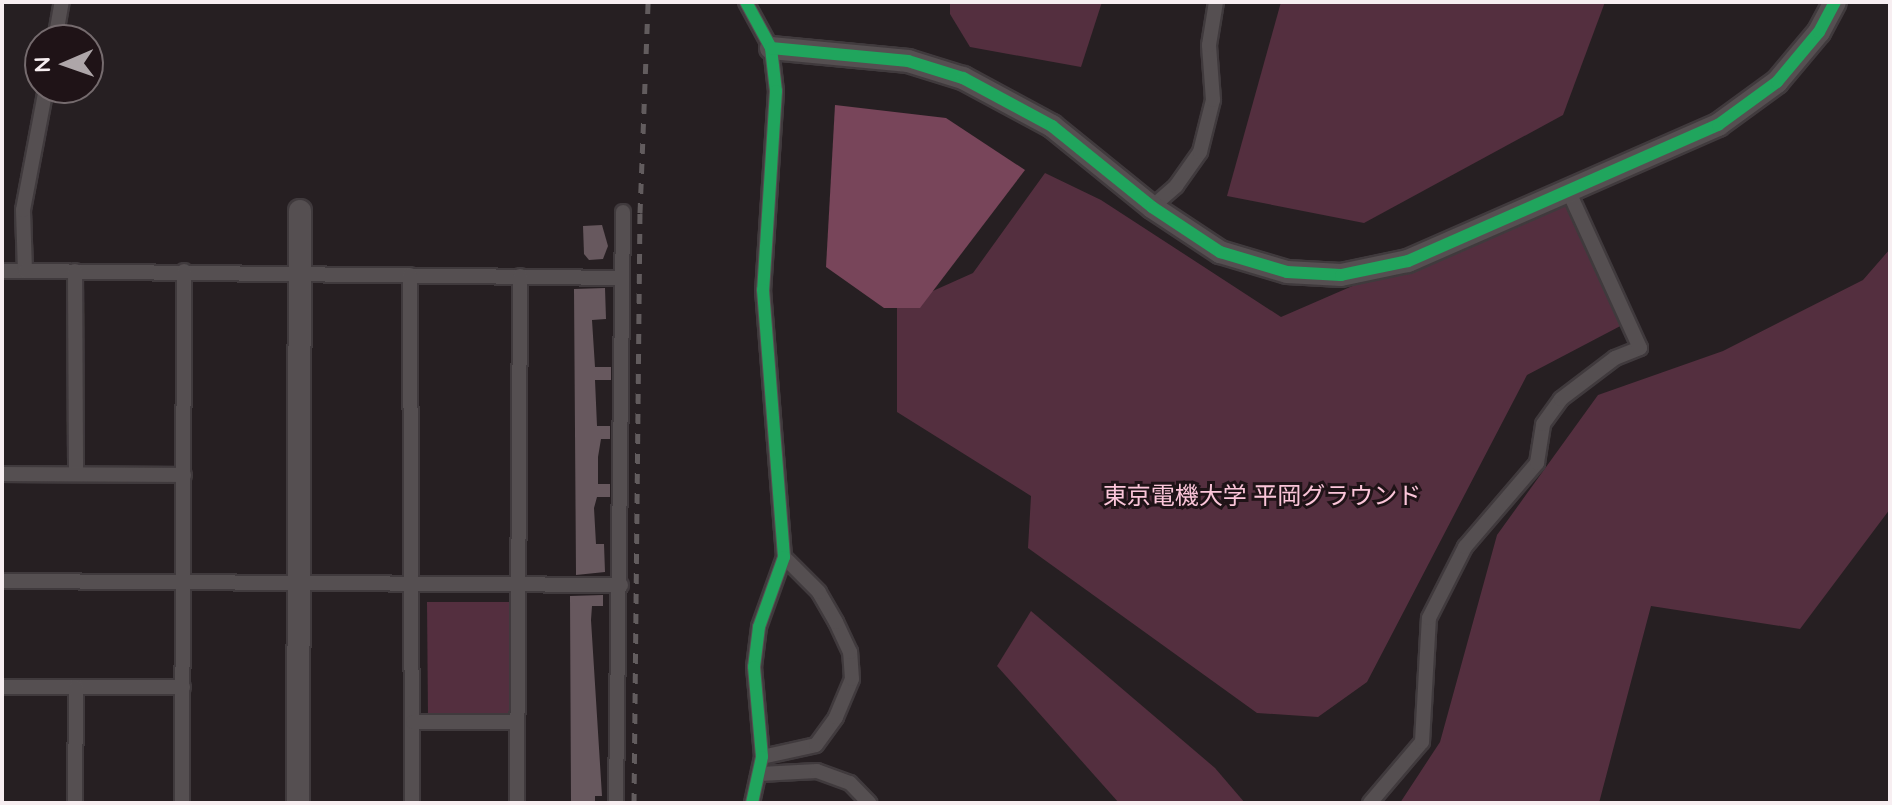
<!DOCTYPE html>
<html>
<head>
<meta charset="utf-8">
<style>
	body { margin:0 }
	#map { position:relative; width:1892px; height:805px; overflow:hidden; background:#261f22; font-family:Quicksand,"Noto Sans JP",sans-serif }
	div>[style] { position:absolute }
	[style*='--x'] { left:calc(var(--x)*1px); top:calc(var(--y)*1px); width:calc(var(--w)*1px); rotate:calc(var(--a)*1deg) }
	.green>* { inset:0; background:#542f3f }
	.water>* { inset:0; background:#78455a }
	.building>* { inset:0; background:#67585e }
	.roads { filter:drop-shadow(2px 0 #403a3d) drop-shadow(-2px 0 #403a3d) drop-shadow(0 2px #403a3d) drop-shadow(0 -2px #403a3d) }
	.street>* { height:14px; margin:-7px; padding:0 7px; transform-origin:7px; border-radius:7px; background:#554f51 }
	.secondary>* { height:22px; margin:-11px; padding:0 11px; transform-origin:11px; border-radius:11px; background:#554f51 }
	.rail>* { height:5px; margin-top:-2.5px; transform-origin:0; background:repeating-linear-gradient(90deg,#625c5e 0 10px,transparent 0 20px) }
	.cycleway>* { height:12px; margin:-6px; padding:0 6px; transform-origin:6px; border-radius:6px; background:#20a55d }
	span { translate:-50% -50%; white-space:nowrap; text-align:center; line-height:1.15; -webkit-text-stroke:6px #1f1317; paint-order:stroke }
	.park-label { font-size:24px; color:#fbc5d9 }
	.frame { position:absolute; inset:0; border:4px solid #f7eef1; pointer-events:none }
	.north { position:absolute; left:24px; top:24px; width:80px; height:80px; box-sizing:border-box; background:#1f1317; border:2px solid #756b6e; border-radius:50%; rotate:268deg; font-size:22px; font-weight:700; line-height:32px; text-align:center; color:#f7eef1 }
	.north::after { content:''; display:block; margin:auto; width:28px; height:36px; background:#aea6a9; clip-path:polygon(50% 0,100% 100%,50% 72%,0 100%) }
</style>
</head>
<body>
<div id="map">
	<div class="green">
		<i style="clip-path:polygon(950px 2px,1102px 2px,1081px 67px,970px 47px,950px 14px)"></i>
		<i style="clip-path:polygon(1281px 2px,1605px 2px,1563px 115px,1364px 223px,1227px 196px)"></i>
		<i style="clip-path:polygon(1045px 173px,1101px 200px,1281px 317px,1569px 192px,1628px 322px,1527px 375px,1367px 682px,1318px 717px,1257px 713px,1028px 548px,1031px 496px,897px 412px,897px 307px,973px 273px)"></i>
		<i style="clip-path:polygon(1890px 249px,1890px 509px,1800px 629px,1651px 606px,1599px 803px,1400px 803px,1440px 742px,1497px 535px,1598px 395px,1723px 351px,1863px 280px)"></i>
		<i style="clip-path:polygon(427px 602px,513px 602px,511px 719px,428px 717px)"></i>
		<i style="clip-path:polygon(1031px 611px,1215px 768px,1245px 803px,1119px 803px,997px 666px)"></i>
	</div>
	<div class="water">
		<i style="clip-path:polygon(835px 105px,946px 118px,1025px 170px,920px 308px,884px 308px,826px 267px)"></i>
	</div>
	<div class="building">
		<i style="clip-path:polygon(602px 225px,608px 246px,603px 259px,589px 260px,584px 254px,583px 226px)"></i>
		<i style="clip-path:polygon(605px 288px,606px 319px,592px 320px,595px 367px,611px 367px,611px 380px,595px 380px,597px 426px,610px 426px,610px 439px,601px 439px,598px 457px,598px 484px,610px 484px,610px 497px,597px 497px,594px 508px,596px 544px,604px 544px,605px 572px,576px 575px,574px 289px)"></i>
		<i style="clip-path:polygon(603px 595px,603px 606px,592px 606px,591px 620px,602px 796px,595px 796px,595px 803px,571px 803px,570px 596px)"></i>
	</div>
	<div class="roads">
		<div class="street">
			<i style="--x:746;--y:2;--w:52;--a:61.5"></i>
			<i style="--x:771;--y:48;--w:43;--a:83.4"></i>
			<i style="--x:776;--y:91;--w:199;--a:93.7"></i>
			<i style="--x:763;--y:290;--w:268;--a:85.5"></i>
			<i style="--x:784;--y:557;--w:74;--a:109.7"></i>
			<i style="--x:759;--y:627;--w:40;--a:97.1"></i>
			<i style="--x:754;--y:667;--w:90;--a:84.9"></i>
			<i style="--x:762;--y:757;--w:47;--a:102.3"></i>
			<i style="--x:55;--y:40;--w:39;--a:-80"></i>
			<i style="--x:1152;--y:207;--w:32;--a:-41"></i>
			<i style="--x:1176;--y:186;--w:42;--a:-54.8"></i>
			<i style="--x:1200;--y:152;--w:54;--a:-76"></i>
			<i style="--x:1213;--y:100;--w:55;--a:-94.2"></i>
			<i style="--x:1209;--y:45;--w:44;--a:-80.8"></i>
			<i style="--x:2;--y:271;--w:23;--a:0"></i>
			<i style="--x:25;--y:271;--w:61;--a:-91.9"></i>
			<i style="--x:23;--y:210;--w:124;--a:-79.3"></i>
			<i style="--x:25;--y:271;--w:595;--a:0.67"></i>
			<i style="--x:75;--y:271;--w:203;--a:89.7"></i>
			<i style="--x:410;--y:275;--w:528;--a:89.78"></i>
			<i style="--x:2;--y:474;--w:182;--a:0.3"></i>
			<i style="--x:2;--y:581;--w:619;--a:0.37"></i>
			<i style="--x:2;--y:687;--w:181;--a:0"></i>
			<i style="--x:413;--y:722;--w:104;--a:0"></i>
			<i style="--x:762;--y:757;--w:55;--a:-12.5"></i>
			<i style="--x:816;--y:745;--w:34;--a:-54"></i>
			<i style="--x:836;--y:717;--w:41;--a:-67.2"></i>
			<i style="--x:852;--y:679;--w:27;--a:-94"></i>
			<i style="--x:850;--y:652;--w:33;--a:-115"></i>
			<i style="--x:836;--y:622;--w:34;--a:-120"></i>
			<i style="--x:819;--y:592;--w:49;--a:-135"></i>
			<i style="--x:760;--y:774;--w:57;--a:-3"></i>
			<i style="--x:817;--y:771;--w:35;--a:20"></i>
			<i style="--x:850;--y:783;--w:28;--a:46"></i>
			<i style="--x:75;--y:803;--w:116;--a:-89.5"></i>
			<i style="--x:182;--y:803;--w:532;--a:-89.78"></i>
			<i style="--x:517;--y:803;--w:527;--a:-89.67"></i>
			<i style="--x:616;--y:803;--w:591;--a:-89.32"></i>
			<i style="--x:1370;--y:803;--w:80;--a:-49.6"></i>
			<i style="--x:1422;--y:742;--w:124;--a:-86.8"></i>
			<i style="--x:1429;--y:618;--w:80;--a:-63.1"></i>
			<i style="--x:1465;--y:547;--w:111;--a:-49.4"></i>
			<i style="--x:1537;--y:463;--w:39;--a:-81"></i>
			<i style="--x:1543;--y:424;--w:31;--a:-54"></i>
			<i style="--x:1561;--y:399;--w:68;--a:-37.2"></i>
			<i style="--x:1615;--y:358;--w:27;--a:-22"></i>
			<i style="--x:1640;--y:348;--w:171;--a:-114.5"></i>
		</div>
		<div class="secondary">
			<i style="--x:771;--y:48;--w:138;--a:5.4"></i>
			<i style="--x:908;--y:61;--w:58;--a:17.2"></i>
			<i style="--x:963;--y:78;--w:101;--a:28.3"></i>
			<i style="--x:1052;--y:126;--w:129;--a:39"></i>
			<i style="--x:1152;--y:207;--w:82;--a:33.5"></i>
			<i style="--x:1220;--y:252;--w:70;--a:16.6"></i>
			<i style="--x:1287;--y:272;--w:54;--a:3.2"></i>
			<i style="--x:1341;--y:275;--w:68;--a:-11.8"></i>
			<i style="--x:1408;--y:261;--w:339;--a:-23.7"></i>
			<i style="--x:1718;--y:125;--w:73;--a:-36.1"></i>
			<i style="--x:1777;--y:82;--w:65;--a:-50"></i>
			<i style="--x:1819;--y:32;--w:34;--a:-62"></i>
			<i style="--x:298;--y:803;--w:592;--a:-89.81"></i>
		</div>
	</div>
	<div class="rail">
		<i style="--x:634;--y:803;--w:590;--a:-89.42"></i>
		<i style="--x:640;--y:213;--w:211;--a:-87.8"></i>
	</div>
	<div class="cycleway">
		<i style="--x:746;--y:2;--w:52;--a:61.5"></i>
		<i style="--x:771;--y:48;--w:43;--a:83.4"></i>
		<i style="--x:776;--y:91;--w:199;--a:93.7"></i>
		<i style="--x:763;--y:290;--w:268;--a:85.5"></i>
		<i style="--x:784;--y:557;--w:74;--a:109.7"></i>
		<i style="--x:759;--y:627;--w:40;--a:97.1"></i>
		<i style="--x:754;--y:667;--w:90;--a:84.9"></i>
		<i style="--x:762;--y:757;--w:47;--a:102.3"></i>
		<i style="--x:771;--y:48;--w:138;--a:5.4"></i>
		<i style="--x:908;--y:61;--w:58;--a:17.2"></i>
		<i style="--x:963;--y:78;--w:101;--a:28.3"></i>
		<i style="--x:1052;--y:126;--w:129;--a:39"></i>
		<i style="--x:1152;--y:207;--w:82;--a:33.5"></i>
		<i style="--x:1220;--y:252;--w:70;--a:16.6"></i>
		<i style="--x:1287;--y:272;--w:54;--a:3.2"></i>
		<i style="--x:1341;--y:275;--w:68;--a:-11.8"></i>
		<i style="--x:1408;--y:261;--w:339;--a:-23.7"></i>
		<i style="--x:1718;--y:125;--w:73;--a:-36.1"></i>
		<i style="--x:1777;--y:82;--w:65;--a:-50"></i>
		<i style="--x:1819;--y:32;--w:34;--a:-62"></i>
	</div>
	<div class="park-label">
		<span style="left:1262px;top:496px">東京電機大学 平岡グラウンド</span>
	</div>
	<div class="frame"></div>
	<div class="north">N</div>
</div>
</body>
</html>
